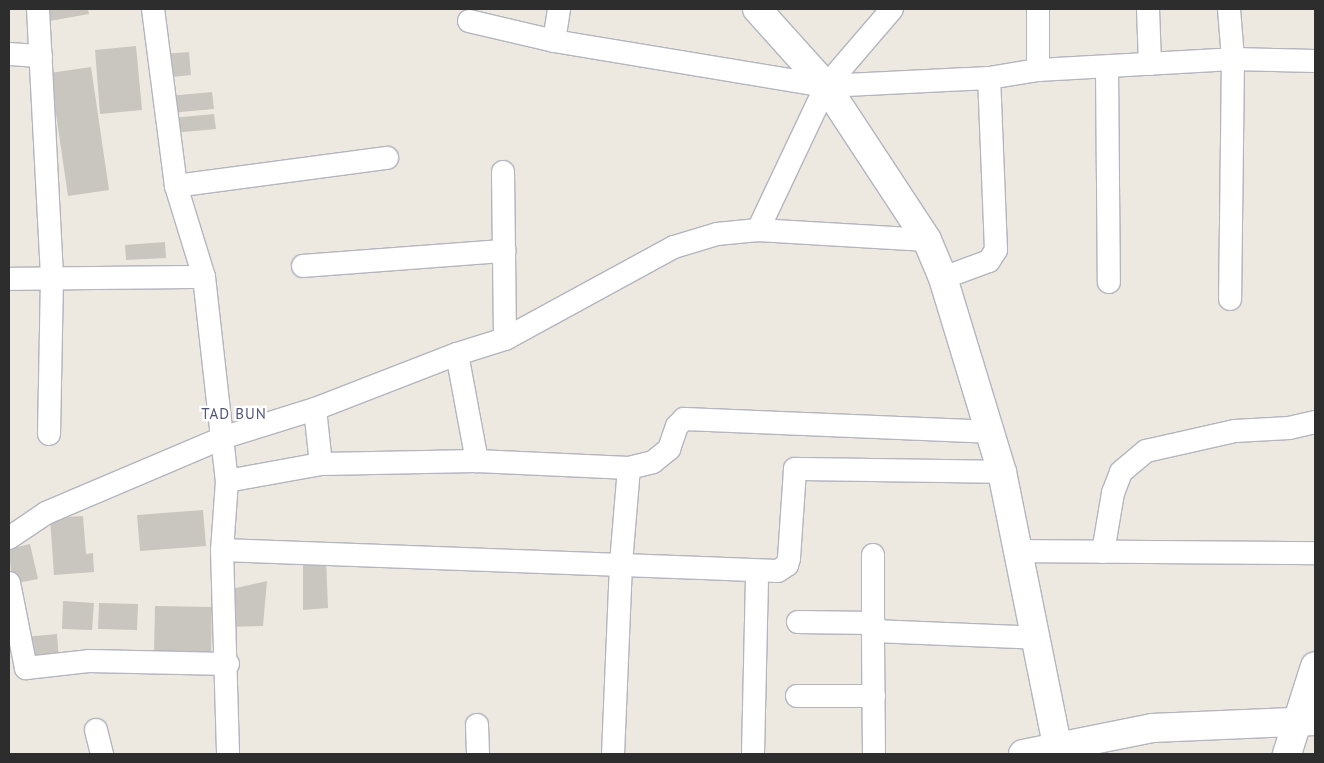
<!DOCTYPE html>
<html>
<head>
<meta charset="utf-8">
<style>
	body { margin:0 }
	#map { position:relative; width:1324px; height:763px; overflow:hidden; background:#eee9e0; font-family:"PT Sans",sans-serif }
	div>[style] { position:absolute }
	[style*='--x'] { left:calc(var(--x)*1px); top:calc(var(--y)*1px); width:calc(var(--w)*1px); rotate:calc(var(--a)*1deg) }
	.building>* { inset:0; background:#c9c6bf }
	.roads { filter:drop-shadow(1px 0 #b3b5bf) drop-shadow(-1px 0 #b3b5bf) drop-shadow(0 1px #b3b5bf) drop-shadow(0 -1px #b3b5bf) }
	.street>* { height:22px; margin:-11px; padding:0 11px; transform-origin:11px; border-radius:11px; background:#fff }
	.secondary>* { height:28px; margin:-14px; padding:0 14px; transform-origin:14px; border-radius:14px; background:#fff }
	span { translate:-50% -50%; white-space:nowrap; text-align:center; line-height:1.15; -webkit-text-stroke:4.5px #fff; paint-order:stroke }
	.neighbourhood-label { font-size:15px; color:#4f547c; letter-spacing:1px }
	.frame { position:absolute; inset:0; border:10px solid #2d2d2d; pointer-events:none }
</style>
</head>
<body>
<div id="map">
	<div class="building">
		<i style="clip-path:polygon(42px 9px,88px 9px,89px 14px,44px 22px)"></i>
		<i style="clip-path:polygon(136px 46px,142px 110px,100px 114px,95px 50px)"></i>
		<i style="clip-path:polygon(189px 52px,191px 75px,163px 78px,161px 54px)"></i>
		<i style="clip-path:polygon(91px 67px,109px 190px,68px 196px,50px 73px)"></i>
		<i style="clip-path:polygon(212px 92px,214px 109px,170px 113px,168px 96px)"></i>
		<i style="clip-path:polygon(214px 114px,216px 129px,173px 133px,171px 118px)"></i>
		<i style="clip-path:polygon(165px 242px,166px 258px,126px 260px,125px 245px)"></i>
		<i style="clip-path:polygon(203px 510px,206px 546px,140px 551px,137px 515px)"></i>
		<i style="clip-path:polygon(83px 516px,86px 554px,93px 553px,94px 572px,54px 575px,50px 518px)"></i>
		<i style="clip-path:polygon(30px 544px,38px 579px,12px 584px,9px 549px)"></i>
		<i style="clip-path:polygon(326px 558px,328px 608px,303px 610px,303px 564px)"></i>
		<i style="clip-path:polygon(267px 581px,263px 626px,227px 627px,227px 590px)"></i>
		<i style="clip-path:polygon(63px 601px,94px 603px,92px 630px,62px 629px)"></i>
		<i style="clip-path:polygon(99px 603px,138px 604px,137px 630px,98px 629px)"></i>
		<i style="clip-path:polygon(155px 606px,212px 607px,211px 654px,154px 653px)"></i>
		<i style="clip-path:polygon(57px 634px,59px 662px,27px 665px,24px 637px)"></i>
	</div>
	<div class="roads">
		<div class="street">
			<i style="--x:38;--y:9;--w:269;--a:87"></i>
			<i style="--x:52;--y:278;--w:156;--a:91.1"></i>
			<i style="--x:153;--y:9;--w:178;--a:82.6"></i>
			<i style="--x:176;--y:186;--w:95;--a:72.9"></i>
			<i style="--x:1038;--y:9;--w:61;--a:90"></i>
			<i style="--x:1148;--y:9;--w:55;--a:87.9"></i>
			<i style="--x:1229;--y:9;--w:50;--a:85.4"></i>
			<i style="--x:1233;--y:59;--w:240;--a:90.7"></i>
			<i style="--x:469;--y:21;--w:87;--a:13.2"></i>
			<i style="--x:554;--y:41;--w:276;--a:9.4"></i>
			<i style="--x:826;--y:86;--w:163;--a:-2.8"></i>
			<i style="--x:989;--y:78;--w:50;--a:-9.3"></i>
			<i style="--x:1038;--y:70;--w:195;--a:-3.2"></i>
			<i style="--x:1233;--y:59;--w:82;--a:1.4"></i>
			<i style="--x:554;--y:41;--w:32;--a:-81"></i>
			<i style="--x:9;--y:54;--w:32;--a:4"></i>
			<i style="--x:1107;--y:68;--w:214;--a:89.5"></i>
			<i style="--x:503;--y:172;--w:167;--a:89.3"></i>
			<i style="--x:176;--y:186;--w:213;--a:-7.6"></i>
			<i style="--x:758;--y:230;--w:159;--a:-64.7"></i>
			<i style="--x:826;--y:86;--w:101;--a:-49.4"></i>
			<i style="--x:303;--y:266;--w:202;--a:-4.3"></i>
			<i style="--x:943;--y:278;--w:49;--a:-20.3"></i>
			<i style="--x:989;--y:261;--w:13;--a:-58"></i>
			<i style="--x:996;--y:250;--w:172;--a:-92.3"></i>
			<i style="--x:9;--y:279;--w:195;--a:-0.6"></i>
			<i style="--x:204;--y:277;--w:205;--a:83.6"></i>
			<i style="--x:227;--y:481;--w:69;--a:94.1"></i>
			<i style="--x:222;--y:550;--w:204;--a:88.3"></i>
			<i style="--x:457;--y:354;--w:109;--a:79.4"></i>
			<i style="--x:477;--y:461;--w:152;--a:2.6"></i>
			<i style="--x:629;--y:468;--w:96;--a:94.8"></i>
			<i style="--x:621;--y:564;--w:190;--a:92.4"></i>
			<i style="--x:315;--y:409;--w:55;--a:83.8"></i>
			<i style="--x:629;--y:468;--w:25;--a:-14"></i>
			<i style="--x:653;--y:462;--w:21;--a:-39"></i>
			<i style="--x:669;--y:449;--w:24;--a:-71"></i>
			<i style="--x:677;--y:426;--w:10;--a:-45"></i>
			<i style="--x:684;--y:419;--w:306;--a:2.4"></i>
			<i style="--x:227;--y:481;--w:96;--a:-10.3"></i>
			<i style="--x:321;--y:464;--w:156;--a:-1.1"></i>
			<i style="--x:9;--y:538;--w:45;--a:-34"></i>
			<i style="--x:46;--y:513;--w:194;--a:-23"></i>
			<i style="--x:225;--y:437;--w:94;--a:-17.3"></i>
			<i style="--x:315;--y:409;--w:152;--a:-21.2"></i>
			<i style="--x:457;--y:354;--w:50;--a:-17.4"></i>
			<i style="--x:505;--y:339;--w:192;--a:-28.6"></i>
			<i style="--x:674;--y:247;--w:45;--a:-16.8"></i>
			<i style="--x:717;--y:234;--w:41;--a:-5.6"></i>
			<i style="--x:758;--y:230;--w:169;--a:3.4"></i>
			<i style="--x:222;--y:550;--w:556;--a:2.16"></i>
			<i style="--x:778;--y:571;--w:11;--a:-34"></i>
			<i style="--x:787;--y:565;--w:7;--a:-74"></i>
			<i style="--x:789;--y:558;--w:89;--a:-86.1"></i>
			<i style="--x:795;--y:469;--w:207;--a:0.8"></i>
			<i style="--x:1020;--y:551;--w:295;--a:0.4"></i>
			<i style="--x:1103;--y:552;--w:60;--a:-80.4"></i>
			<i style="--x:1113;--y:493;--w:22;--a:-69"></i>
			<i style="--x:1121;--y:472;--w:33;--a:-40"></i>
			<i style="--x:1146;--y:451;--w:91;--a:-12.7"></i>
			<i style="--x:1235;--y:431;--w:54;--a:-3.2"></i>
			<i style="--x:1289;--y:428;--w:27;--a:-13"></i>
			<i style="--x:873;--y:555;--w:76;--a:90"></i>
			<i style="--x:9;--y:583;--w:87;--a:78.7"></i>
			<i style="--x:26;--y:668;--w:63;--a:-6.3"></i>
			<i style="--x:89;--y:661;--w:139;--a:1.2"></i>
			<i style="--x:798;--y:622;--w:76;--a:0.8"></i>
			<i style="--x:797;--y:696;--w:77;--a:0"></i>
			<i style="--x:477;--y:725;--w:29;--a:88"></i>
			<i style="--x:96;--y:730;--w:25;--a:76"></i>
			<i style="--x:753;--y:754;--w:182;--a:-88.7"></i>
			<i style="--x:874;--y:754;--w:123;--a:-90.5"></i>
			<i style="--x:873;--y:631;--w:164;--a:2.4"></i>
		</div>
		<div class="secondary">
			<i style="--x:757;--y:9;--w:103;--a:48.1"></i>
			<i style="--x:826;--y:86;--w:184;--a:56.7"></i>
			<i style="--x:927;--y:240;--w:41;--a:67.2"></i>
			<i style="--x:943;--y:278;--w:203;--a:73.1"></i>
			<i style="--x:1002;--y:472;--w:278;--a:78.6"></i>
			<i style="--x:1023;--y:754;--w:132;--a:-11.4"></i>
			<i style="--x:1152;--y:728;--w:163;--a:-2.5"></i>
			<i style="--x:1287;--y:754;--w:92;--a:-72.3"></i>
		</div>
	</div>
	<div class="neighbourhood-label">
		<span style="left:234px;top:414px">TAD BUN</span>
	</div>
	<div class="frame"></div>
</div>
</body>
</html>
